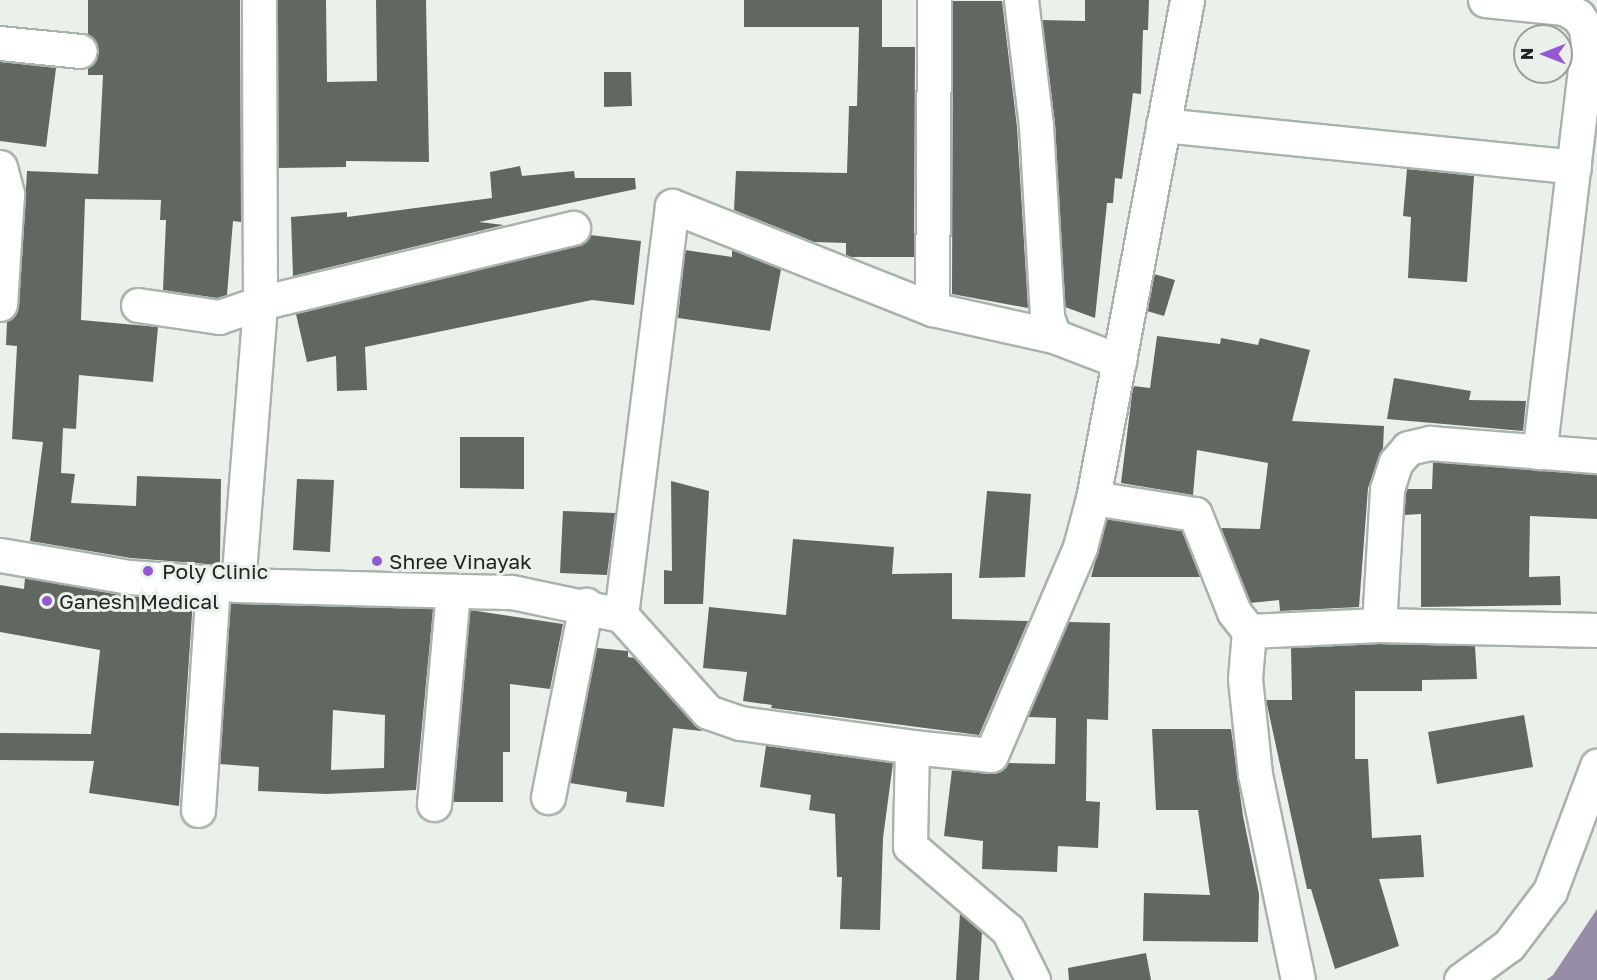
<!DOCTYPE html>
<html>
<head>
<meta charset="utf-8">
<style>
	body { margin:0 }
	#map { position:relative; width:1597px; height:980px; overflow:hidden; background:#e9f1ea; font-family:"Golos Text",sans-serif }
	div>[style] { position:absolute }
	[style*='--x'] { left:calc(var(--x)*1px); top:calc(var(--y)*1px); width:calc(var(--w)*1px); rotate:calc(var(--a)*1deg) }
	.water>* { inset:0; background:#988da8 }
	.building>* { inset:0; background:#616862 }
	.roads { filter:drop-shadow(2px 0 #aab2ac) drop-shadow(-2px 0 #aab2ac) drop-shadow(0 2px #aab2ac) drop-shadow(0 -2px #aab2ac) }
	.minor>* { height:33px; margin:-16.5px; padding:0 16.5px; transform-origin:16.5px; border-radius:16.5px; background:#fff }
	.tertiary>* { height:33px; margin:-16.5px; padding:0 16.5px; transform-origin:16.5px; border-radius:16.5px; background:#fff }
	.dots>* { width:16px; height:16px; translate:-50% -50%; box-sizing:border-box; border:3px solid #e9f1ea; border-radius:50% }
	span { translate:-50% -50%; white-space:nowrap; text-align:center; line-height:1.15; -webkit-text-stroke:6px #e9f1ea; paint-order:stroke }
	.poi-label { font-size:21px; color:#222523 }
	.left { translate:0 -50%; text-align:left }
	.north { position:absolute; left:1513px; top:24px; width:60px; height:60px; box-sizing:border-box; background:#e9f1ea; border:2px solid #999f9a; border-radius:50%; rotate:270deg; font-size:16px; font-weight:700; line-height:24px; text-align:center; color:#222523 }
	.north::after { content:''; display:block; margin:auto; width:21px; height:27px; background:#9459d1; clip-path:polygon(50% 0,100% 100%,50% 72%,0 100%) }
</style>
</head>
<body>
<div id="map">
	<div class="water">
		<i style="clip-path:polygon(1597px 909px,1597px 980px,1546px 980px,1553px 975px)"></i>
	</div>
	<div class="building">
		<i style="clip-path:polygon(88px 0,240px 0,241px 222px,233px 221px,227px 295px,217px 298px,163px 290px,166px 220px,160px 220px,161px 200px,85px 199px,81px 320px,158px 327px,153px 382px,79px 375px,76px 429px,63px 428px,61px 473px,75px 474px,71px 503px,136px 506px,137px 476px,221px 479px,220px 565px,131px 558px,30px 541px,43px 442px,12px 439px,17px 346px,6px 345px,7px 321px,19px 305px,27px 171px,98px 174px,103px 75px,88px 75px,88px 68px,99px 52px,97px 43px,88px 35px)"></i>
		<i style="clip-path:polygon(278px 0,326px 0,327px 82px,377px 81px,376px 0,426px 0,429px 162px,346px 161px,346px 167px,278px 168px)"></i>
		<i style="clip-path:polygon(744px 0,882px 0,882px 47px,915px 47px,914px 257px,851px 257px,846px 255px,846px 243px,814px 242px,734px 210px,736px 171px,847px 173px,849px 106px,857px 106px,859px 27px,744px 27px)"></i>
		<i style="clip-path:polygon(1085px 0,1149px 0,1148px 30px,1143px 30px,1141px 94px,1133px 93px,1122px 179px,1115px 178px,1113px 203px,1107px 203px,1095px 318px,1065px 307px,1055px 124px,1042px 20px,1085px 21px)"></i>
		<i style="clip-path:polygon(953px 1px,1002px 1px,1017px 127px,1028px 308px,952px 294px)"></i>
		<i style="clip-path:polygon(0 62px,56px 68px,46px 147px,0 141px)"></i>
		<i style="clip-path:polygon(604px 72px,631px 72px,632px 106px,604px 107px)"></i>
		<i style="clip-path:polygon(520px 166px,522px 176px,574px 171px,575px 178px,635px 178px,636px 189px,479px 222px,504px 225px,293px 276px,291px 217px,347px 212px,347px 217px,492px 198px,490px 172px)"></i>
		<i style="clip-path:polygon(1407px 169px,1474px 176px,1467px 282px,1408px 278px,1411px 217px,1403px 216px)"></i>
		<i style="clip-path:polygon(590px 235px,641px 241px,634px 305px,592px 300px,365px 347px,367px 390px,337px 391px,336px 356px,307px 362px,296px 314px,577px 246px)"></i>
		<i style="clip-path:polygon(685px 250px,732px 257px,732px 250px,781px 269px,770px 331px,678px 318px)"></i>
		<i style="clip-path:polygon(1154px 274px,1175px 280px,1164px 316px,1147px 311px)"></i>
		<i style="clip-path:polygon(1157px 336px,1220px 344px,1221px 338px,1258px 345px,1260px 338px,1310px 350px,1292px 421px,1384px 426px,1383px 448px,1368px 488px,1359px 607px,1280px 611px,1279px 600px,1250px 603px,1221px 528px,1260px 529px,1268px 463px,1197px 450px,1193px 495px,1121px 483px,1133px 386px,1150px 388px)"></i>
		<i style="clip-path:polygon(1394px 378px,1471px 391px,1469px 400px,1526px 401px,1523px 431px,1387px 419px)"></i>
		<i style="clip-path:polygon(460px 437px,524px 437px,524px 489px,460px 488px)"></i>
		<i style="clip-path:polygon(1433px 462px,1597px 474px,1597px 519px,1530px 516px,1529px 577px,1560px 576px,1561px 605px,1421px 607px,1421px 514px,1404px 515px,1406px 493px,1407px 489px,1432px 489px)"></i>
		<i style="clip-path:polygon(297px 479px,334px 480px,330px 552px,293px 550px)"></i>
		<i style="clip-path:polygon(671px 481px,709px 491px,703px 604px,664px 604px,664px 570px,672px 571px)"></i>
		<i style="clip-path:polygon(987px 491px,1031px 494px,1025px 577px,979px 578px)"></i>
		<i style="clip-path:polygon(563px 511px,615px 513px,607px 575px,560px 573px)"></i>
		<i style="clip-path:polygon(1107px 519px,1182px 531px,1200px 577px,1091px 577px)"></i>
		<i style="clip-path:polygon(793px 539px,894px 547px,892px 574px,952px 573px,952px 619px,1028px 621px,979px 735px,771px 708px,772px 705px,743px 701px,747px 672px,703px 668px,709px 607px,786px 615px)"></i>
		<i style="clip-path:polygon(25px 578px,126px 596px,193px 600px,179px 806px,89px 793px,94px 761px,0 760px,0 733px,91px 734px,100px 650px,0 632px,0 585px,24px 589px)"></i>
		<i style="clip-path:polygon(evenodd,230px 603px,433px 609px,416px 790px,326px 794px,258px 791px,259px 767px,220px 764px,230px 603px,333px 710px,385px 715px,384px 768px,331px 770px,333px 710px)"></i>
		<i style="clip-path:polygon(470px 610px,563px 624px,550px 689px,510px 684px,510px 752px,503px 752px,503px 802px,453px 802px)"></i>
		<i style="clip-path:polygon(1068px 622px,1110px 623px,1108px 720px,1087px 719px,1086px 801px,1100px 802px,1098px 848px,1058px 846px,1057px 872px,982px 869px,983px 841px,944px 836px,952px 770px,989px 774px,1000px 771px,1008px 763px,1055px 764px,1056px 718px,1028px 717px)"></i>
		<i style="clip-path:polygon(1379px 644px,1475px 646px,1477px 679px,1422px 680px,1422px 691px,1355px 691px,1355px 759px,1368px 759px,1372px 838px,1421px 835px,1424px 877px,1379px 879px,1399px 946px,1335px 969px,1311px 889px,1307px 889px,1266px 700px,1292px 700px,1291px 648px)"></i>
		<i style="clip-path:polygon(597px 648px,628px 651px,628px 657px,635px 658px,702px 731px,673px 728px,664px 807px,626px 802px,627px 792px,570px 783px)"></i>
		<i style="clip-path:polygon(1524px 715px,1533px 767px,1437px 784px,1428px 732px)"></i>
		<i style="clip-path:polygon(1152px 729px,1231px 729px,1243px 816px,1259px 894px,1258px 942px,1143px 941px,1144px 893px,1210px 895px,1198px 810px,1156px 810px)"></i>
		<i style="clip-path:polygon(766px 746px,893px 763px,883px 838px,880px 930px,840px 929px,842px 877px,837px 877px,835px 814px,809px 810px,811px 795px,760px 787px)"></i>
		<i style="clip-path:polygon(960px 913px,982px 932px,979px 980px,956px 980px)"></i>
		<i style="clip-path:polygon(1146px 953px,1151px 980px,1069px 980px,1068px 968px)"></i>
	</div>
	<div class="roads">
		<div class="minor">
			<i style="--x:1021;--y:0;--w:126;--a:83.2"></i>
			<i style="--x:1036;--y:125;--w:192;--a:86.7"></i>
			<i style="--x:1047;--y:317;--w:20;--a:70"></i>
			<i style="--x:1054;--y:336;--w:70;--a:21"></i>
			<i style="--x:1485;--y:0;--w:79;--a:5.8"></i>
			<i style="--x:1564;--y:8;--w:16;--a:30"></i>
			<i style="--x:1578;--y:16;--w:14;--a:56"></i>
			<i style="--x:1586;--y:28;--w:16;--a:83"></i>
			<i style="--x:1588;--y:44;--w:411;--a:96.8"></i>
			<i style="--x:0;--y:43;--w:80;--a:5.7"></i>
			<i style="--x:1163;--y:125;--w:413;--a:5.8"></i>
			<i style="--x:0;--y:167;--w:28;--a:75"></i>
			<i style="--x:7;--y:194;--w:110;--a:93.6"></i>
			<i style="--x:138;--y:305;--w:82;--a:8.4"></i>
			<i style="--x:219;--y:317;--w:43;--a:-18.9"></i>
			<i style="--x:260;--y:303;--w:322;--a:-13.5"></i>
			<i style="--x:932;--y:309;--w:125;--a:12.5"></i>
			<i style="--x:1093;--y:498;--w:103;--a:8.9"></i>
			<i style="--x:1195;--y:514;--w:105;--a:68.3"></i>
			<i style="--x:1234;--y:612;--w:24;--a:52"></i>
			<i style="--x:1249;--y:631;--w:130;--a:-2.6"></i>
			<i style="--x:1379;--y:625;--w:218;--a:1.3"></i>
			<i style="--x:0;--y:555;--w:131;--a:9.7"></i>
			<i style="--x:129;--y:577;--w:109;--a:4.2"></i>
			<i style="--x:238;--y:585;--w:274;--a:1.5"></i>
			<i style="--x:512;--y:592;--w:111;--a:11.9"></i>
			<i style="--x:621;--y:615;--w:130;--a:48.1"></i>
			<i style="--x:708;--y:712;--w:34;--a:19"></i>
			<i style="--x:740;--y:723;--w:174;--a:7.9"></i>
			<i style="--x:912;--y:747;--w:99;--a:91.2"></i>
			<i style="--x:910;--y:846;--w:129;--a:40.6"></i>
			<i style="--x:1008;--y:930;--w:56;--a:63.4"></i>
			<i style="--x:238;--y:585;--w:283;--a:-85.5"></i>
			<i style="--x:260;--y:303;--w:303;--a:-90.2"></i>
			<i style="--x:621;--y:615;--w:412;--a:-82.9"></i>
			<i style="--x:672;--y:206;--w:280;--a:21.6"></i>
			<i style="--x:932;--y:309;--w:309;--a:-89.6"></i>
			<i style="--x:1379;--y:625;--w:136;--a:-86.6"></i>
			<i style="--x:1387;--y:489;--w:28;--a:-72"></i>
			<i style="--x:1396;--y:462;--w:18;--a:-49"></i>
			<i style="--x:1408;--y:448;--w:23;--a:-13"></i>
			<i style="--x:1430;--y:443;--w:168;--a:4.5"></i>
			<i style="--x:1249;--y:631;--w:48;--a:94.8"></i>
			<i style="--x:1245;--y:679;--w:96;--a:84"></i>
			<i style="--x:1255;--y:774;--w:210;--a:78.2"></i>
			<i style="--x:912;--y:747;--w:79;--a:5.8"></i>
			<i style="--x:991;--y:755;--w:226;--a:-66.8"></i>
			<i style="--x:1080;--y:547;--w:51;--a:-75.1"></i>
			<i style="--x:1093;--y:498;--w:507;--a:-79.31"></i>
			<i style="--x:548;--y:797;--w:196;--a:-78.8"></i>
			<i style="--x:434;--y:804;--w:214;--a:-84.9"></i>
			<i style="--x:198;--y:810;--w:227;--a:-86.2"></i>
		</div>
		<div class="tertiary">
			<i style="--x:1461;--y:980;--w:59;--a:-36.1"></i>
			<i style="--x:1509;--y:945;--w:68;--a:-52.8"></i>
			<i style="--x:1550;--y:891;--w:134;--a:-69.4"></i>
		</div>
	</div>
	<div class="dots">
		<i style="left:377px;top:561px;background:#9459d1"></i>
		<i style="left:148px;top:571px;background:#9459d1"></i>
		<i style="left:47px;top:601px;background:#9459d1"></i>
	</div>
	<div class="poi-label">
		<span class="left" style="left:389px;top:561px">Shree Vinayak</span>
		<span class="left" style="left:162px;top:571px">Poly Clinic</span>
		<span class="left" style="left:59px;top:601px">Ganesh Medical</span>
	</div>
	<div class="north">N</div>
</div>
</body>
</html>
